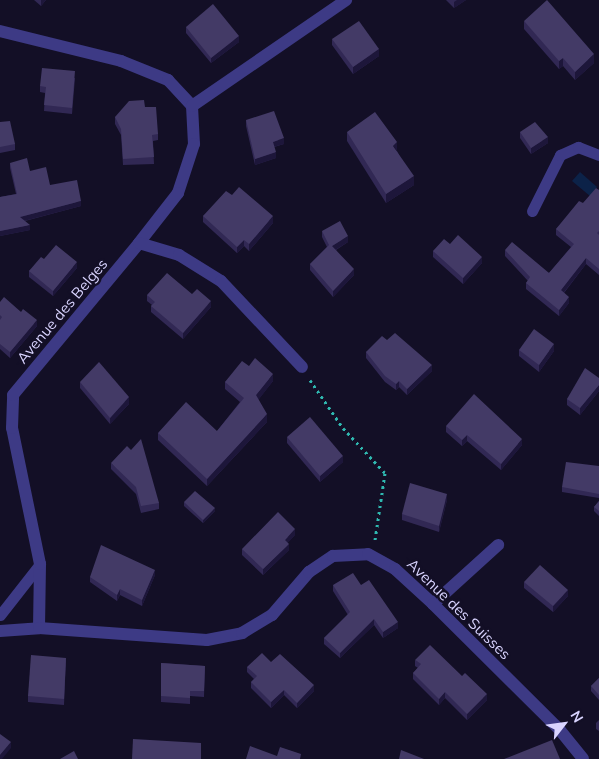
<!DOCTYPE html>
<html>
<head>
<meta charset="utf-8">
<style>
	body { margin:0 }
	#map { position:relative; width:599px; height:759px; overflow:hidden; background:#130f26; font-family:Mulish,sans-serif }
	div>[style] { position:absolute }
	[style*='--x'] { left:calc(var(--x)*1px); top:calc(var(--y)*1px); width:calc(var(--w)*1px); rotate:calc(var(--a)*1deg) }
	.water>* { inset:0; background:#0c2248 }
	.path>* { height:3px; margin-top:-1.5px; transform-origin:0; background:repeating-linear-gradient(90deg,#2fb8b0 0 2.5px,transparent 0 6.5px) }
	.lane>* { height:11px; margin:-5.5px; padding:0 5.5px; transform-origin:5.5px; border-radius:5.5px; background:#3d3a85 }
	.street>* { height:12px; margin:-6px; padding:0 6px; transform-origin:6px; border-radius:6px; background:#3d3a85 }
	.wall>* { inset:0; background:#312854 }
	.shaded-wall>* { inset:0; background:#1d163a }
	.building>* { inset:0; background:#433a66 }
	span { translate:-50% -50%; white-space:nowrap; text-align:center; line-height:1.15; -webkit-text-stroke:5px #130f26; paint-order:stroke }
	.street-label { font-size:15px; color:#d9d4ff }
	.north { position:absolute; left:539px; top:699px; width:50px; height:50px; -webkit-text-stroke:4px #130f26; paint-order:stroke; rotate:60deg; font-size:14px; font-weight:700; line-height:20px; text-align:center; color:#d9d4ff }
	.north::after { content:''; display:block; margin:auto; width:18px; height:22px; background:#d9d4ff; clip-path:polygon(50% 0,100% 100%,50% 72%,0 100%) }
</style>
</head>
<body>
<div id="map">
	<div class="water">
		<i style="clip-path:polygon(580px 172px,597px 187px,590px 196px,572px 181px)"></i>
	</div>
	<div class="path">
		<i style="--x:310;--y:380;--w:58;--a:55.5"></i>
		<i style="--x:343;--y:428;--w:62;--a:47"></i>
		<i style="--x:385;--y:473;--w:68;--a:98.5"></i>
	</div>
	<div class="lane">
		<i style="--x:532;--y:211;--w:63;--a:-63.4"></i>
		<i style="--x:560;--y:155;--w:20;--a:-24"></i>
		<i style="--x:578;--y:147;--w:22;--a:21"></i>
		<i style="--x:0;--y:615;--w:65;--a:-51.9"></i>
	</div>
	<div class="street">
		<i style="--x:0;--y:31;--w:125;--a:13.9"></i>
		<i style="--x:121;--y:61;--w:51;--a:22"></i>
		<i style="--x:168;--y:80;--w:35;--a:47"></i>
		<i style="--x:192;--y:106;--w:38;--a:87"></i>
		<i style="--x:194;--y:144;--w:52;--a:108.1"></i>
		<i style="--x:178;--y:193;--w:63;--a:128"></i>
		<i style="--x:192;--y:106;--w:187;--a:-34.5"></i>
		<i style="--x:433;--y:604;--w:88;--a:-42.2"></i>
		<i style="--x:39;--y:628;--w:64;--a:-89.1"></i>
		<i style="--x:40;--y:564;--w:139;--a:-101.6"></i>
		<i style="--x:12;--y:428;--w:33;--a:-88"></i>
		<i style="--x:13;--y:395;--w:197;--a:-50.3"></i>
		<i style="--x:139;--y:243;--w:42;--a:16.7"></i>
		<i style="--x:179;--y:255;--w:49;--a:31.8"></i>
		<i style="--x:221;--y:281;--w:118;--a:46.7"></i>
		<i style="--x:0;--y:631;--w:39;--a:-4"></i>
		<i style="--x:39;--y:628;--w:168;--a:4.1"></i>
		<i style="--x:207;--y:640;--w:36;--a:-11"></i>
		<i style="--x:242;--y:633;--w:35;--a:-31"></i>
		<i style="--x:272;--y:615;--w:57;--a:-49.3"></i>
		<i style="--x:309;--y:572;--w:29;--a:-34"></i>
		<i style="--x:333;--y:556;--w:35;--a:-3"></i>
		<i style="--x:368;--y:554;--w:31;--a:29"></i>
		<i style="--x:395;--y:569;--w:52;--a:42.6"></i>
		<i style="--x:433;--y:604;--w:177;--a:44.8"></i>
		<i style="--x:559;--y:729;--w:38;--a:51"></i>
	</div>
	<div class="wall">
		<i style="clip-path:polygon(34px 0,46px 0,41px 6px)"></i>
		<i style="clip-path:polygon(446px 0,466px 0,454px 8px)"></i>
		<i style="clip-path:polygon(524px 21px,594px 63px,575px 80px,563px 66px,559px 69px,524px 29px)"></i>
		<i style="clip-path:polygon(186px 27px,239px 42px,211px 63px,186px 33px)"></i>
		<i style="clip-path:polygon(332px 39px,379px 56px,353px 74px,332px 45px)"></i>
		<i style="clip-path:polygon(75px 78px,72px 114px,44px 111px,45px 93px,40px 92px,40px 86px)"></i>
		<i style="clip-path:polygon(145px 107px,158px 134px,158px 140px,153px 141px,154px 164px,123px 165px,121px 135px,115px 124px,115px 117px)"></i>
		<i style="clip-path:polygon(246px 120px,284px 144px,274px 147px,276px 158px,255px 165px,246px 126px)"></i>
		<i style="clip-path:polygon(0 122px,15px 144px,15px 150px,0 153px)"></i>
		<i style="clip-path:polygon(347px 132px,397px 151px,414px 185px,386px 203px,347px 141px)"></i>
		<i style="clip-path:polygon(520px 132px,548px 143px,531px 154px,520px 138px)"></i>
		<i style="clip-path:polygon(10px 163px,30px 171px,50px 185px,81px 206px,25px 221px,30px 230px,0 236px,0 197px,16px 194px,10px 168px)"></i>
		<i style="clip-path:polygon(599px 190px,599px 275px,586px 264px,564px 293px,569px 303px,559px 316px,526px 289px,526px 283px,528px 281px,505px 256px,505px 250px,549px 273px,571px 247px,556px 235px,556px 229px,583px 203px)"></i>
		<i style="clip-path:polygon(232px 195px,273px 223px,249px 251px,244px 246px,237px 253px,203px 222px,203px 216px)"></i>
		<i style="clip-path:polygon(322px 231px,348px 242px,336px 250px,354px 275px,333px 297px,310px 270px,310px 264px,327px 247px,322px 237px)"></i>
		<i style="clip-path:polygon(450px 244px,482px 263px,463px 284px,433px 257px,433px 251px)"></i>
		<i style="clip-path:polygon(44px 259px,77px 268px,53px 296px,29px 277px,29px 271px)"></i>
		<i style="clip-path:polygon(192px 294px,211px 307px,183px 339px,151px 312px,151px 306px,152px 305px,147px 301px,147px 295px)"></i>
		<i style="clip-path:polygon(0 302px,21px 312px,37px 326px,10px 358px,0 349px)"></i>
		<i style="clip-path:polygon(387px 340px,432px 371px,407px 395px,399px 387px,396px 390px,385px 382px,366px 358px,366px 352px)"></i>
		<i style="clip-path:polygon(519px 350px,554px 351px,539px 372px,519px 356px)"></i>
		<i style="clip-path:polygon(249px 366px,273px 381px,258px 400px,267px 422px,207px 486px,158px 440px,158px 433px,217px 431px,240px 402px,225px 389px,225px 382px)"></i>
		<i style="clip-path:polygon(599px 378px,599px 391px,580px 415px,567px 405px,567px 399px)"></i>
		<i style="clip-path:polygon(80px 382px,129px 404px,110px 424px,80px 388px)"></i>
		<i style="clip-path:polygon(446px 426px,522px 445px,501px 470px,467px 441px,462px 446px,446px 432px)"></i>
		<i style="clip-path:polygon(287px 437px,343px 462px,320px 482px,287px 443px)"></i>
		<i style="clip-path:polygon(111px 463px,159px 503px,159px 509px,141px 513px,136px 494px,111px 469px)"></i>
		<i style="clip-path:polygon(599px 466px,599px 498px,562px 492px,562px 487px)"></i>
		<i style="clip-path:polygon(447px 500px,439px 532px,402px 520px,402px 514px)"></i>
		<i style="clip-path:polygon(599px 501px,599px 516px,594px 511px,594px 507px)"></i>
		<i style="clip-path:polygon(184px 502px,215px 511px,203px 523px,184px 506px)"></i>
		<i style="clip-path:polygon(295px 535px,287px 543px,289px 550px,263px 575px,242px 555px,242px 549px)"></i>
		<i style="clip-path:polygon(155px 575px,142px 606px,120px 595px,117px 601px,90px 582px,90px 577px)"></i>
		<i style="clip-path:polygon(524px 582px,568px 596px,553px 612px,524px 588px)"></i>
		<i style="clip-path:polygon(333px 585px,361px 585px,398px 628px,383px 638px,374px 625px,340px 658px,324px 644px,324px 638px,348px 615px,333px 591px)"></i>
		<i style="clip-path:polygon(66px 658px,64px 705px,28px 702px,28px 696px)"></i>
		<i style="clip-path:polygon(415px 660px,487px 700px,467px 720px,445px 698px,439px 705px,413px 679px,413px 673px,418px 668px,415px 666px)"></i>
		<i style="clip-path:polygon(271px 662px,314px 691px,297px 708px,284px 695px,271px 708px,251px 688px,251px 682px,254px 679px,247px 672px,247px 667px)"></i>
		<i style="clip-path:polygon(161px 663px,205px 666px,204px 697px,190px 696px,190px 704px,161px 702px)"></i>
		<i style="clip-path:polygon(599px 678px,599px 700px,591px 691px,591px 686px)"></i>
		<i style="clip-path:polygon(599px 720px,599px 731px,596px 729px,596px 723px)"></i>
	</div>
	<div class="shaded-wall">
		<i style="clip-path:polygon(41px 0,46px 0,41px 6px)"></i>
		<i style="clip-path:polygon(457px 0,466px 0,454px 8px,454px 2px)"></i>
		<i style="clip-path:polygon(239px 36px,239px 42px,211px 63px,211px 58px)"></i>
		<i style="clip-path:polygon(379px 49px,379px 56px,353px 74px,353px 67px)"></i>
		<i style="clip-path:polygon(594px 54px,594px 63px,575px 80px,575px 72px)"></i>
		<i style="clip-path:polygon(563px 58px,563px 66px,559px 69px,559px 61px)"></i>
		<i style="clip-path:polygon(548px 137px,548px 143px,531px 154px,531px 148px)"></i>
		<i style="clip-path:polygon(284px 138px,284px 144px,273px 147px,273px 142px)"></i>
		<i style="clip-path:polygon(397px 142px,397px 151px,393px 146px)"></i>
		<i style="clip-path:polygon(276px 152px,276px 158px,255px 165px,255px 159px)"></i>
		<i style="clip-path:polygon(414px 176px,414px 185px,386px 203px,386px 194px)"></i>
		<i style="clip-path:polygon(81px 201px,81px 206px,20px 222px,20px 217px)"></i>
		<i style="clip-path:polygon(273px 216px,273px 223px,249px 251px,249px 244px)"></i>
		<i style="clip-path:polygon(30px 225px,30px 230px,0 236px,0 231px)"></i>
		<i style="clip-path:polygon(348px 236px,348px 242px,332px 252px,332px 246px)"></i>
		<i style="clip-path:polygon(244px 240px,244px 246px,237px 253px,237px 247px)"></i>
		<i style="clip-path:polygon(482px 257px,482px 263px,463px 284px,463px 278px)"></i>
		<i style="clip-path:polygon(586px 258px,586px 264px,561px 296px,561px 290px)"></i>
		<i style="clip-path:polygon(77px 262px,77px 268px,53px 296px,53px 291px)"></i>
		<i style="clip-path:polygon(354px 269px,354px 275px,333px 297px,333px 291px)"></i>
		<i style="clip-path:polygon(569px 297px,569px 303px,559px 316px,559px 310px)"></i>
		<i style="clip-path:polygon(211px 301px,211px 307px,183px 339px,183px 333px)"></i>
		<i style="clip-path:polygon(37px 320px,37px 326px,10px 358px,10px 352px)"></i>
		<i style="clip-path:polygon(554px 344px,554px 351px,539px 372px,539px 365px)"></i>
		<i style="clip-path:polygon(432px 365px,432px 371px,407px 395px,407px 389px)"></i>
		<i style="clip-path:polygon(273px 374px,273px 381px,256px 403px,256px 395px)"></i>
		<i style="clip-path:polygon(399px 381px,399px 387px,396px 390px,396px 384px)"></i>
		<i style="clip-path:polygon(599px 385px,599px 391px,580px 415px,580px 408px)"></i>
		<i style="clip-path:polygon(129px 397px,129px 404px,110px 424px,110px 418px)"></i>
		<i style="clip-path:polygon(267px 414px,267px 422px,207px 486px,207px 479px)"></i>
		<i style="clip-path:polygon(467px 435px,467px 441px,462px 446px,462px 440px)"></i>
		<i style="clip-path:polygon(522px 439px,522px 445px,501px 470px,501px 464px)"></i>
		<i style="clip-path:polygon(343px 456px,343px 462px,320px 482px,320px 476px)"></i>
		<i style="clip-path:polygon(447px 494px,447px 500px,439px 532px,439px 526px)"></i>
		<i style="clip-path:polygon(215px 508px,215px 511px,203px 523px,203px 520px)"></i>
		<i style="clip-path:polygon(295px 529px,295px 535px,285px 546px,285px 540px)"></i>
		<i style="clip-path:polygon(289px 544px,289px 550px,263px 575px,263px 569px)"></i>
		<i style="clip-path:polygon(155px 570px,155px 575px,142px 606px,142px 600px)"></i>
		<i style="clip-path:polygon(120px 589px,120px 595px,117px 601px,117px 595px)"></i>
		<i style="clip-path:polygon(568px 590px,568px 596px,553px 612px,553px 606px)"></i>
		<i style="clip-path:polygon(374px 619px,374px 625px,340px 658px,340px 653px)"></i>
		<i style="clip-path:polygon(398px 622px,398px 628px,383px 638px,383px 632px)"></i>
		<i style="clip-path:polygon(314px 685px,314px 691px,297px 708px,297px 703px)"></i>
		<i style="clip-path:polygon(284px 690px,284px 695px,271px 708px,271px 702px)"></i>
		<i style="clip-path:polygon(445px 692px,445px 698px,439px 705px,439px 699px)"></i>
		<i style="clip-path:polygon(487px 694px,487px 700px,467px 720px,467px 714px)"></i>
		<i style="clip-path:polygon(11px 742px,11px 748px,2px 759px,0 759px,0 755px)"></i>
	</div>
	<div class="building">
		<i style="clip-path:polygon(547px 0,594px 54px,575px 72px,563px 58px,559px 61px,524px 21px)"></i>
		<i style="clip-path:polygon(213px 4px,239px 36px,211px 58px,186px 27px)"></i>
		<i style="clip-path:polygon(359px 21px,379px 49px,353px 67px,332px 39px)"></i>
		<i style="clip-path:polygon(42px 68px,75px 71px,72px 108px,44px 105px,46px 87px,40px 86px)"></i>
		<i style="clip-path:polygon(144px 100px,145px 107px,156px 107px,158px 134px,152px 135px,154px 157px,123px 159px,121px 129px,115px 117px,129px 101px)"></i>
		<i style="clip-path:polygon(274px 111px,284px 138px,273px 142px,276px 152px,255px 159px,246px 120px)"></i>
		<i style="clip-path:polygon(375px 112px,397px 142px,393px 146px,414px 176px,386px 194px,347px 132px)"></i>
		<i style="clip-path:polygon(10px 121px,15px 144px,0 147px,0 122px)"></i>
		<i style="clip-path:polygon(535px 122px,548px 137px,531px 148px,520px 132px)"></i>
		<i style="clip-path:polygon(27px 158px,30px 171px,46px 167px,50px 185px,77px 180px,81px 201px,20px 217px,30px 225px,0 231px,0 197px,17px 194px,10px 163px)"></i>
		<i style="clip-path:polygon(239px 187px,273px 216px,249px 244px,244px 240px,237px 247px,203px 216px,226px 191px,232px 195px)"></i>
		<i style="clip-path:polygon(596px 188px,599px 190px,599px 231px,597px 233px,599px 235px,599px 269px,586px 258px,561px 290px,569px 297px,559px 310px,526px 283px,530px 277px,505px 250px,512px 242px,549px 273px,574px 244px,556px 229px,579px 201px,583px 203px)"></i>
		<i style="clip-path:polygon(340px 221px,348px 236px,332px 246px,354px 269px,333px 291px,310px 264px,329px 245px,322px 231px)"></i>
		<i style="clip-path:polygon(458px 235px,482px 257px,463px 278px,433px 251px,444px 239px,450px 244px)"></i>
		<i style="clip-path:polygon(56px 245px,77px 262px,53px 291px,29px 271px,41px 257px,44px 259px)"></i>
		<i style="clip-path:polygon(167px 273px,192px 294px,197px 289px,211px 301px,183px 333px,151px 306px,155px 302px,147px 295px)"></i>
		<i style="clip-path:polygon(4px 297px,21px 312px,23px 309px,37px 320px,10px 352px,0 344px,0 320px,2px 317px,0 315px,0 302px)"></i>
		<i style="clip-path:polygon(534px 329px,554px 344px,539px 365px,519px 350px)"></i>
		<i style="clip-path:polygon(395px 333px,432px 365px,407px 389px,399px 381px,396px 384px,385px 376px,366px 352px,382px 336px,387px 340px)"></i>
		<i style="clip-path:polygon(255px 358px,273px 374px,256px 395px,267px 414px,207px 479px,158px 433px,186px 402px,217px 431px,244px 398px,225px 382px,242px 361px,249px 366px)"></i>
		<i style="clip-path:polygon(99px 362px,129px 397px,110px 418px,80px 382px)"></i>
		<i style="clip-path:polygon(585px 368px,599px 378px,599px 385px,580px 408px,567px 399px)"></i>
		<i style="clip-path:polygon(474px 394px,522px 439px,501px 464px,467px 435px,462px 440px,446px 426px)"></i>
		<i style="clip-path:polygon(310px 417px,343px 456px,320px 476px,287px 437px)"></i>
		<i style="clip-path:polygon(141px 439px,159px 503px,141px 506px,136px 487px,111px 463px,127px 446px,131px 450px)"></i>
		<i style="clip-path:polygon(566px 462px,599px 466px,599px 494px,562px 487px)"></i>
		<i style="clip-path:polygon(410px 483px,447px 494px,439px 526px,402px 514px)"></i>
		<i style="clip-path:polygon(195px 491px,215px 508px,203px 520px,184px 502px)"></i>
		<i style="clip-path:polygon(599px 501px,599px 511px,594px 507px)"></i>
		<i style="clip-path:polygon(278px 512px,295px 529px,285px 540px,289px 544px,263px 569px,242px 549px)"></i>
		<i style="clip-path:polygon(101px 545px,155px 570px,142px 600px,120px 589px,117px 595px,90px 577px)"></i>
		<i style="clip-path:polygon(540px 565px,568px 590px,553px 606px,524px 582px)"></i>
		<i style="clip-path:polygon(353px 573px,361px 585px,369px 580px,398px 622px,383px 632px,374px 619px,340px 653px,324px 638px,350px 612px,333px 585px)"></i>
		<i style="clip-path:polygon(430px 645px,462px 676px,465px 673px,487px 694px,467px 714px,445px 692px,439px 699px,413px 673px,421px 664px,415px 660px)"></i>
		<i style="clip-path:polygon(262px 653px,271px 662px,280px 654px,314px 685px,297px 703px,284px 690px,271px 702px,251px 682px,257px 676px,247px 667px)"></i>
		<i style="clip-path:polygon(31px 655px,66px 658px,64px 699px,28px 696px)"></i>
		<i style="clip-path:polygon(161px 663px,205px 666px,204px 691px,190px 691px,190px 698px,161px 696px)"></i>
		<i style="clip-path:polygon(599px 678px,599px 695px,591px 686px)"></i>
		<i style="clip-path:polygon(0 734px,11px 742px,0 755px)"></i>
		<i style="clip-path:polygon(133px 739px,201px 743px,201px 759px,132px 759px)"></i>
		<i style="clip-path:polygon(552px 740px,560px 759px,504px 759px)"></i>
		<i style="clip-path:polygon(250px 746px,277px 756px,280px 747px,301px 754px,300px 759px,246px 759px)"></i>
		<i style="clip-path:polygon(401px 750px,424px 759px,399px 759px)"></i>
		<i style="clip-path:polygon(74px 751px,78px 759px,60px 759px)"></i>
	</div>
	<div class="street-label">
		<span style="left:62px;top:311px;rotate:-50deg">Avenue des Belges</span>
		<span style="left:459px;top:609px;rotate:44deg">Avenue des Suisses</span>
	</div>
	<div class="north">N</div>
</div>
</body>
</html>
